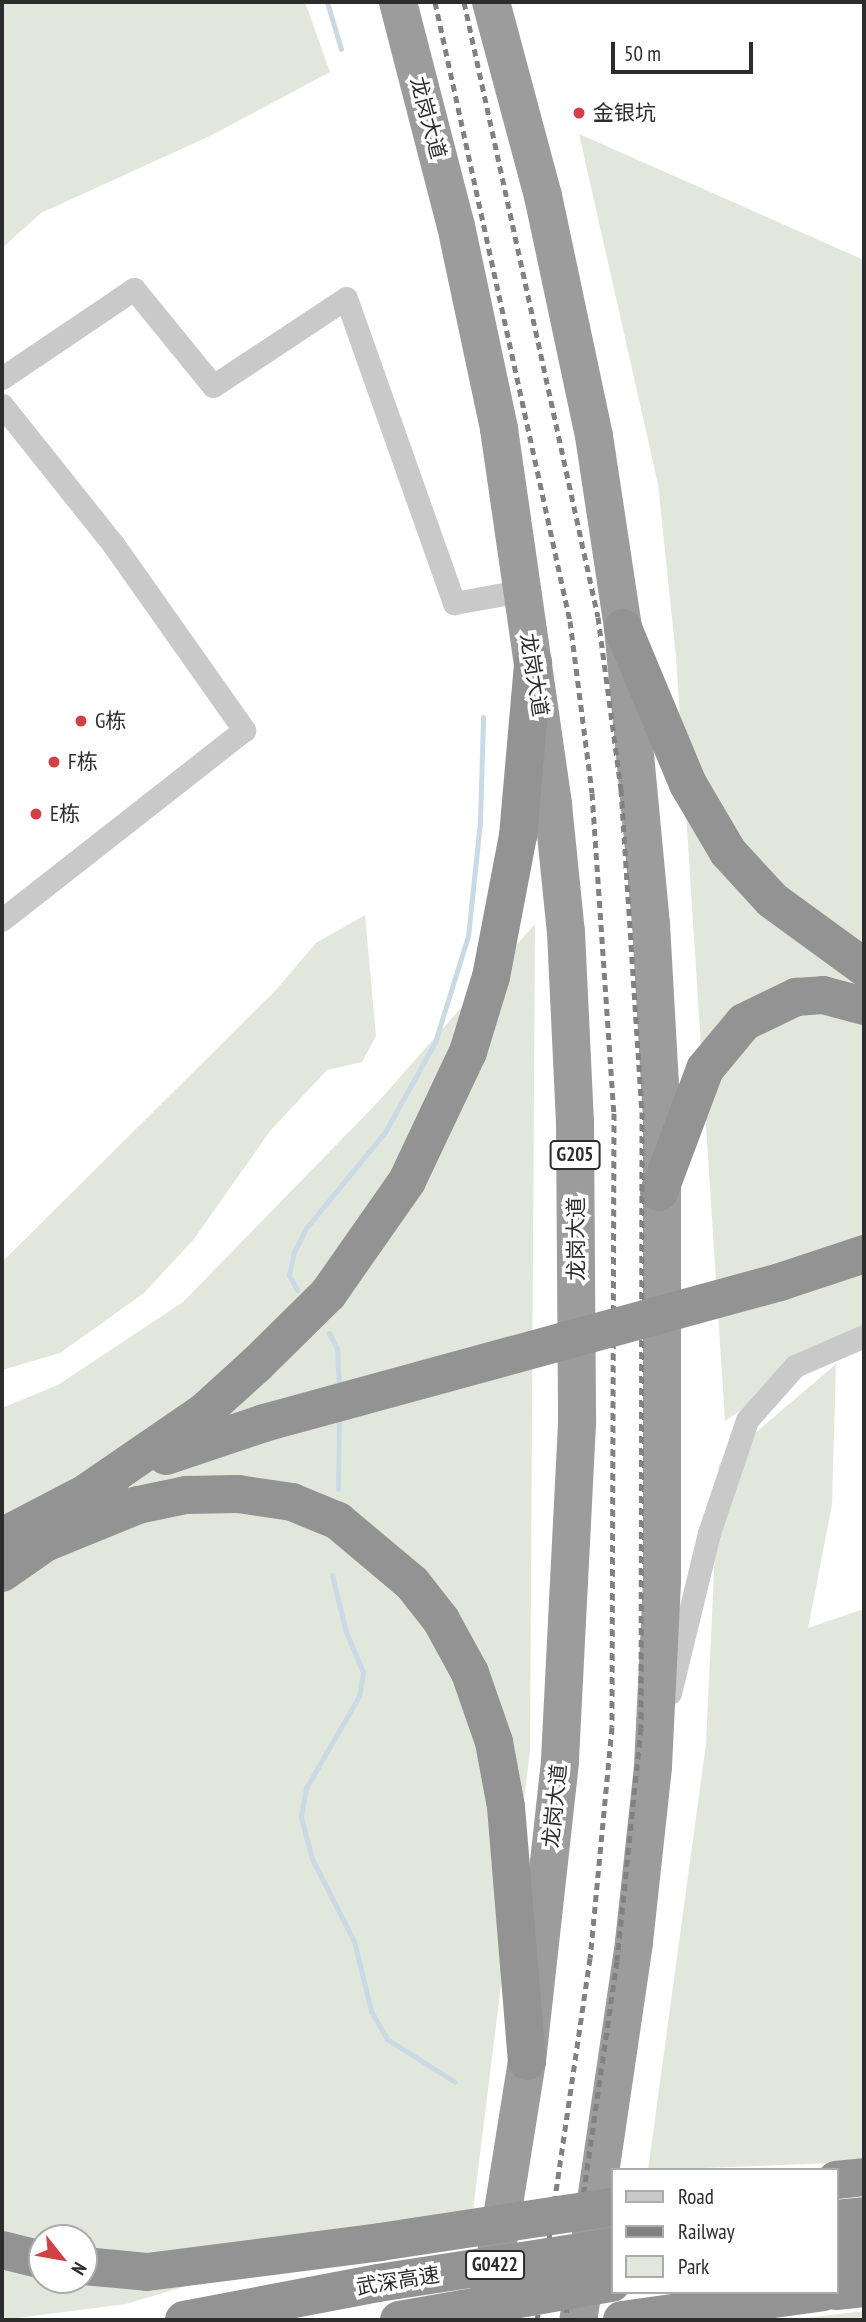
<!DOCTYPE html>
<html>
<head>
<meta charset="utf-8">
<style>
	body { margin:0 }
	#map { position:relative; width:866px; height:2322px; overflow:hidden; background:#fff; font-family:"PT Sans Narrow","Noto Sans SC",sans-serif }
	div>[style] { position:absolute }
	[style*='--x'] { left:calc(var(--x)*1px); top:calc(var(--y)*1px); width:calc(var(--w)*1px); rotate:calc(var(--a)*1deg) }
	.green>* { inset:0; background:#e1e8db }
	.stream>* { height:5px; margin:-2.5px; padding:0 2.5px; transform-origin:2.5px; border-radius:2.5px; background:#c9dae6 }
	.minor>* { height:23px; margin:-11.5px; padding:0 11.5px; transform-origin:11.5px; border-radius:11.5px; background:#c9c9c9 }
	.trunk>* { height:38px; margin:-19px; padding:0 19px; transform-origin:19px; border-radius:19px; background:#9c9c9c }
	.motorway>* { height:38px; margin:-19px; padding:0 19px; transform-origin:19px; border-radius:19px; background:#939393 }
	.rail>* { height:5px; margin-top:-2.5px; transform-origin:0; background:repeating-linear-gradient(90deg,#818181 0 7px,transparent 0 12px) }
	.motorway-bridge>* { height:38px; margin:-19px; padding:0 19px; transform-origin:19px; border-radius:19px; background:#939393 }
	.dots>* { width:19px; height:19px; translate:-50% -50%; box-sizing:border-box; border:4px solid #fff; border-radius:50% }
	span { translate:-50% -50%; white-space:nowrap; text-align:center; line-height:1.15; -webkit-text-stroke:7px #fff; paint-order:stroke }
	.shield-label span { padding:2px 5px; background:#fff; border:2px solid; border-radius:5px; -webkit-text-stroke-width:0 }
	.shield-label { font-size:19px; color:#2c2c2c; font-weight:700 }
	.poi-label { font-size:21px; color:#2c2c2c }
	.left { translate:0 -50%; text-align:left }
	.street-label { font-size:21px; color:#2c2c2c }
	.frame { position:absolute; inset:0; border:4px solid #2c2c2c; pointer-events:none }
	.legend { position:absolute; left:611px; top:2168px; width:228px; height:126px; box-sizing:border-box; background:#fff; border:2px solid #ababab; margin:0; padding:9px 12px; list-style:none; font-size:21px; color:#2c2c2c }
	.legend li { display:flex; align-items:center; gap:14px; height:35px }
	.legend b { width:35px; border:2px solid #ababab }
	.north { position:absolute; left:28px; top:2224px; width:70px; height:70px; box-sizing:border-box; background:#fff; border:2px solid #ababab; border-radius:50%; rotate:121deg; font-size:19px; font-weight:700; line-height:28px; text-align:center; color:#2c2c2c }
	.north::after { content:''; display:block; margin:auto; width:24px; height:32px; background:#d14046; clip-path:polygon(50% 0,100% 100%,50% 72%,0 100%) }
	.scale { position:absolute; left:611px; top:42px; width:142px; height:32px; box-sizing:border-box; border:4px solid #2c2c2c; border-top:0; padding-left:9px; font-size:21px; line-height:24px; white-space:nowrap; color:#2c2c2c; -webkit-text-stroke:5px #fff; paint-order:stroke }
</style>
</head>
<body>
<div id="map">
	<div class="green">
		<i style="clip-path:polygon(2px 2px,305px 2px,330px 72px,212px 135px,41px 213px,2px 248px)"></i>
		<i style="clip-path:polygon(579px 134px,864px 260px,864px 1328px,725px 1421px,676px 657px,658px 484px)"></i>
		<i style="clip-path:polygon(365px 915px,376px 1036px,362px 1062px,327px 1070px,270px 1131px,194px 1239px,144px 1293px,60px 1353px,2px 1370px,2px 1262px,275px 991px,316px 943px)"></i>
		<i style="clip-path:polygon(evenodd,535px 924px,530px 1751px,473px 2211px,389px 2225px,126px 2304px,2px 2320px,2px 1408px,58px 1385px,183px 1302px,378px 1102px,535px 924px,42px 2238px,84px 2238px,84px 2280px,42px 2280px,42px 2238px)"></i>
		<i style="clip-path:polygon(836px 1364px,832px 1505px,808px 1628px,864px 1609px,864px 2162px,648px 2170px,706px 1744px,719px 1464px)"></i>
		<i style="clip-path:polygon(864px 2311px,864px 2320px,788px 2320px)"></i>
	</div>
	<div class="stream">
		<i style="--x:327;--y:2;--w:49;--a:73.4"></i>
		<i style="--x:297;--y:1290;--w:17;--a:-118"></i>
		<i style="--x:289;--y:1275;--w:24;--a:-78"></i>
		<i style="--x:294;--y:1252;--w:28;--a:-63"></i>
		<i style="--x:307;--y:1227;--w:123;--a:-50.6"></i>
		<i style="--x:385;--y:1132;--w:103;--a:-60.9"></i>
		<i style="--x:435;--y:1042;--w:111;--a:-72.7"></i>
		<i style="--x:468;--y:936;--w:116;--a:-84"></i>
		<i style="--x:480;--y:821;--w:104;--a:-88.3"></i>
		<i style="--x:329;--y:1333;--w:18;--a:63"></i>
		<i style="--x:337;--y:1349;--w:39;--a:87"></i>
		<i style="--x:338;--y:1489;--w:71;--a:-89.2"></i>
		<i style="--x:332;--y:1575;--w:59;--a:76.2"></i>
		<i style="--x:346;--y:1632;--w:43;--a:67"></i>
		<i style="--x:363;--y:1672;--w:24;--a:99"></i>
		<i style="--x:359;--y:1696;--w:106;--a:119.9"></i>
		<i style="--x:306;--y:1788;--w:29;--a:100"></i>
		<i style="--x:301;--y:1817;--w:43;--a:75.3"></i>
		<i style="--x:312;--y:1859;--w:92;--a:62.9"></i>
		<i style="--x:354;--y:1941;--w:72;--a:76.3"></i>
		<i style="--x:371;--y:2011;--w:32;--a:60"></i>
		<i style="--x:387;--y:2039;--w:80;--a:32.3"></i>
	</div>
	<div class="minor">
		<i style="--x:2;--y:378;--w:159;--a:-34"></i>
		<i style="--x:134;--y:289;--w:125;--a:50.8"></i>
		<i style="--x:213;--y:386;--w:159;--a:-33.5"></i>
		<i style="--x:346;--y:298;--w:324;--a:70.5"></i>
		<i style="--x:454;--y:603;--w:68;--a:-10.2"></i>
		<i style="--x:2;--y:405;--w:178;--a:51.4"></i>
		<i style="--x:113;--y:544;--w:228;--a:54.8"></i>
		<i style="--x:244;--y:730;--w:308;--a:141.9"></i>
		<i style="--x:670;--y:1693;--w:165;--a:-76.3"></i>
		<i style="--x:709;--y:1533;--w:119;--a:-71.4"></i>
		<i style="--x:747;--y:1420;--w:72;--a:-48.4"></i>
		<i style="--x:795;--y:1366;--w:75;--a:-23.5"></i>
	</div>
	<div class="trunk">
		<i style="--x:398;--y:2;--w:231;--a:75.5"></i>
		<i style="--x:456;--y:226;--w:208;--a:78"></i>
		<i style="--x:499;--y:429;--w:380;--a:81.8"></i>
		<i style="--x:553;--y:805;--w:128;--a:84.2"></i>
		<i style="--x:566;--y:932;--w:191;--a:87.3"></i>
		<i style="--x:575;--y:1123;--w:301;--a:89.6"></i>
		<i style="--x:577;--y:1424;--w:338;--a:92.9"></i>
		<i style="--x:560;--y:1762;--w:301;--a:96.3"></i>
		<i style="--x:527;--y:2061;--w:240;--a:99.1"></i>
		<i style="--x:491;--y:2;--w:201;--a:75"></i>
		<i style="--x:543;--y:196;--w:245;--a:78"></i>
		<i style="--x:594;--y:436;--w:194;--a:81.4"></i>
		<i style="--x:623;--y:628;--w:297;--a:84.6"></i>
		<i style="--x:651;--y:924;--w:195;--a:86.8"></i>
		<i style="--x:662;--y:1119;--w:463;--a:90"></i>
		<i style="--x:662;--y:1582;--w:185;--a:92.8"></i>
		<i style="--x:653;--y:1767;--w:177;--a:96.2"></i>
		<i style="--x:634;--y:1943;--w:381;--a:98.4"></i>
	</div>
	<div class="motorway">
		<i style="--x:623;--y:628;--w:169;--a:67.4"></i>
		<i style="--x:688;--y:784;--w:79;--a:59.5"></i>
		<i style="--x:728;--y:852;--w:65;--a:47.5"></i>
		<i style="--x:772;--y:900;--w:114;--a:36.1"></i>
		<i style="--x:659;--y:1192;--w:131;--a:-69.5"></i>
		<i style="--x:705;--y:1069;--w:61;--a:-50.3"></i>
		<i style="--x:744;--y:1022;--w:58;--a:-25.7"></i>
		<i style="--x:796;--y:997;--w:27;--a:-4"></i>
		<i style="--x:823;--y:995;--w:42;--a:15"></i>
		<i style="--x:780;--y:1282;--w:89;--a:-18.4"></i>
		<i style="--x:166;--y:1456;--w:103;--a:-18.6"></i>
		<i style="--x:89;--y:1491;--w:140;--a:-34.5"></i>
		<i style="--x:204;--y:1412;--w:72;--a:-42.2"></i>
		<i style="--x:257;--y:1364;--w:100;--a:-44.6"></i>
		<i style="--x:328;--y:1294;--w:138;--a:-55"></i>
		<i style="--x:407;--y:1181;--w:143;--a:-64.7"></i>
		<i style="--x:468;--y:1052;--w:78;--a:-73"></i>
		<i style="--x:491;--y:977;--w:144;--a:-79.2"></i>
		<i style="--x:518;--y:836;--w:174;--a:-85"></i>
		<i style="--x:2;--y:1537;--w:123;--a:-27.6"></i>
		<i style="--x:2;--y:1573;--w:52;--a:-34.9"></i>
		<i style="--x:45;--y:1543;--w:100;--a:-22.2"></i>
		<i style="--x:138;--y:1505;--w:49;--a:-11.8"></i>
		<i style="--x:186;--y:1495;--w:52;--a:-1.1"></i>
		<i style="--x:238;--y:1494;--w:55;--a:8.4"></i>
		<i style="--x:292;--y:1502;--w:50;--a:22.4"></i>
		<i style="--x:338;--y:1521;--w:97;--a:40"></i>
		<i style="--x:412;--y:1583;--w:47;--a:51.9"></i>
		<i style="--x:441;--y:1620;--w:60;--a:61.3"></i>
		<i style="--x:470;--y:1673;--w:73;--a:70.8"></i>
		<i style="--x:494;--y:1742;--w:66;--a:79.5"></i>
		<i style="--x:506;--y:1807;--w:255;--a:85.3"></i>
		<i style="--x:836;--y:2180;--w:28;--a:-6"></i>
		<i style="--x:836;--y:2219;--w:28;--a:-6"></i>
		<i style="--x:2;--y:2250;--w:41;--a:14"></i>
		<i style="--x:836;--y:2254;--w:28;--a:-4"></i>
		<i style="--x:84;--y:2266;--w:63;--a:5.4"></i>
		<i style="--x:147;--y:2272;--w:235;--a:-7.3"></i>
		<i style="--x:836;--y:2291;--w:28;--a:-6"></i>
		<i style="--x:184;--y:2320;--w:197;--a:-10.8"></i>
		<i style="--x:622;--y:2320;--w:203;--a:-7.9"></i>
	</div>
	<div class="rail">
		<i style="--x:435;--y:2;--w:634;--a:77.7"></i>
		<i style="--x:570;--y:621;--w:173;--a:82.7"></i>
		<i style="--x:592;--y:793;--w:321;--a:86.1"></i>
		<i style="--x:614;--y:1113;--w:614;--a:90.19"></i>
		<i style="--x:612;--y:1727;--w:232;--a:95.4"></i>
		<i style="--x:590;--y:1958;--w:366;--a:98.3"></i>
		<i style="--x:464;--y:2;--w:629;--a:77.71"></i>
		<i style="--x:598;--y:617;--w:174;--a:82.4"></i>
		<i style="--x:621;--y:789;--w:324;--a:86.3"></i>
		<i style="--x:642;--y:1112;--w:616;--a:90.09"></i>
		<i style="--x:641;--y:1728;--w:234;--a:95.9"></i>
		<i style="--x:617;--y:1961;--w:363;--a:98.2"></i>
	</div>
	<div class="motorway-bridge">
		<i style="--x:264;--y:1423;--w:535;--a:-15.28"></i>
		<i style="--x:380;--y:2242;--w:235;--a:-8.6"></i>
		<i style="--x:378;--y:2283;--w:237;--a:-8.7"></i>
		<i style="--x:399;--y:2320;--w:216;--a:-9.9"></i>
	</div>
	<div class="dots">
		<i style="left:579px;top:113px;background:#d14046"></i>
		<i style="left:81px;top:721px;background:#d14046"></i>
		<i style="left:54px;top:762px;background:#d14046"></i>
		<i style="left:36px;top:814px;background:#d14046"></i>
	</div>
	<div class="shield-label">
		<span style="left:575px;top:1155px">G205</span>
		<span style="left:495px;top:2265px">G0422</span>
	</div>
	<div class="poi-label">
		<span class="left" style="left:593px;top:113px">金银坑</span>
		<span class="left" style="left:95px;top:721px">G栋</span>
		<span class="left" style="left:68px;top:762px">F栋</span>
		<span class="left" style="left:50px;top:814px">E栋</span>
	</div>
	<div class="street-label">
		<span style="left:428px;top:118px;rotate:75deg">龙岗大道</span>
		<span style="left:534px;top:675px;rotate:81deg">龙岗大道</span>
		<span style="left:576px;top:1239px;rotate:-90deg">龙岗大道</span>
		<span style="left:555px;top:1806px;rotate:-84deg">龙岗大道</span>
		<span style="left:398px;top:2281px;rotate:-9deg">武深高速</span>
	</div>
	<div class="frame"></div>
	<ul class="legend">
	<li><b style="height:9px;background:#c9c9c9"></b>Road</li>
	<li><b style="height:9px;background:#818181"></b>Railway</li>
	<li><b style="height:19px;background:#e1e8db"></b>Park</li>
	</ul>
	<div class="north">N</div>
	<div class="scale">50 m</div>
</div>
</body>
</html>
